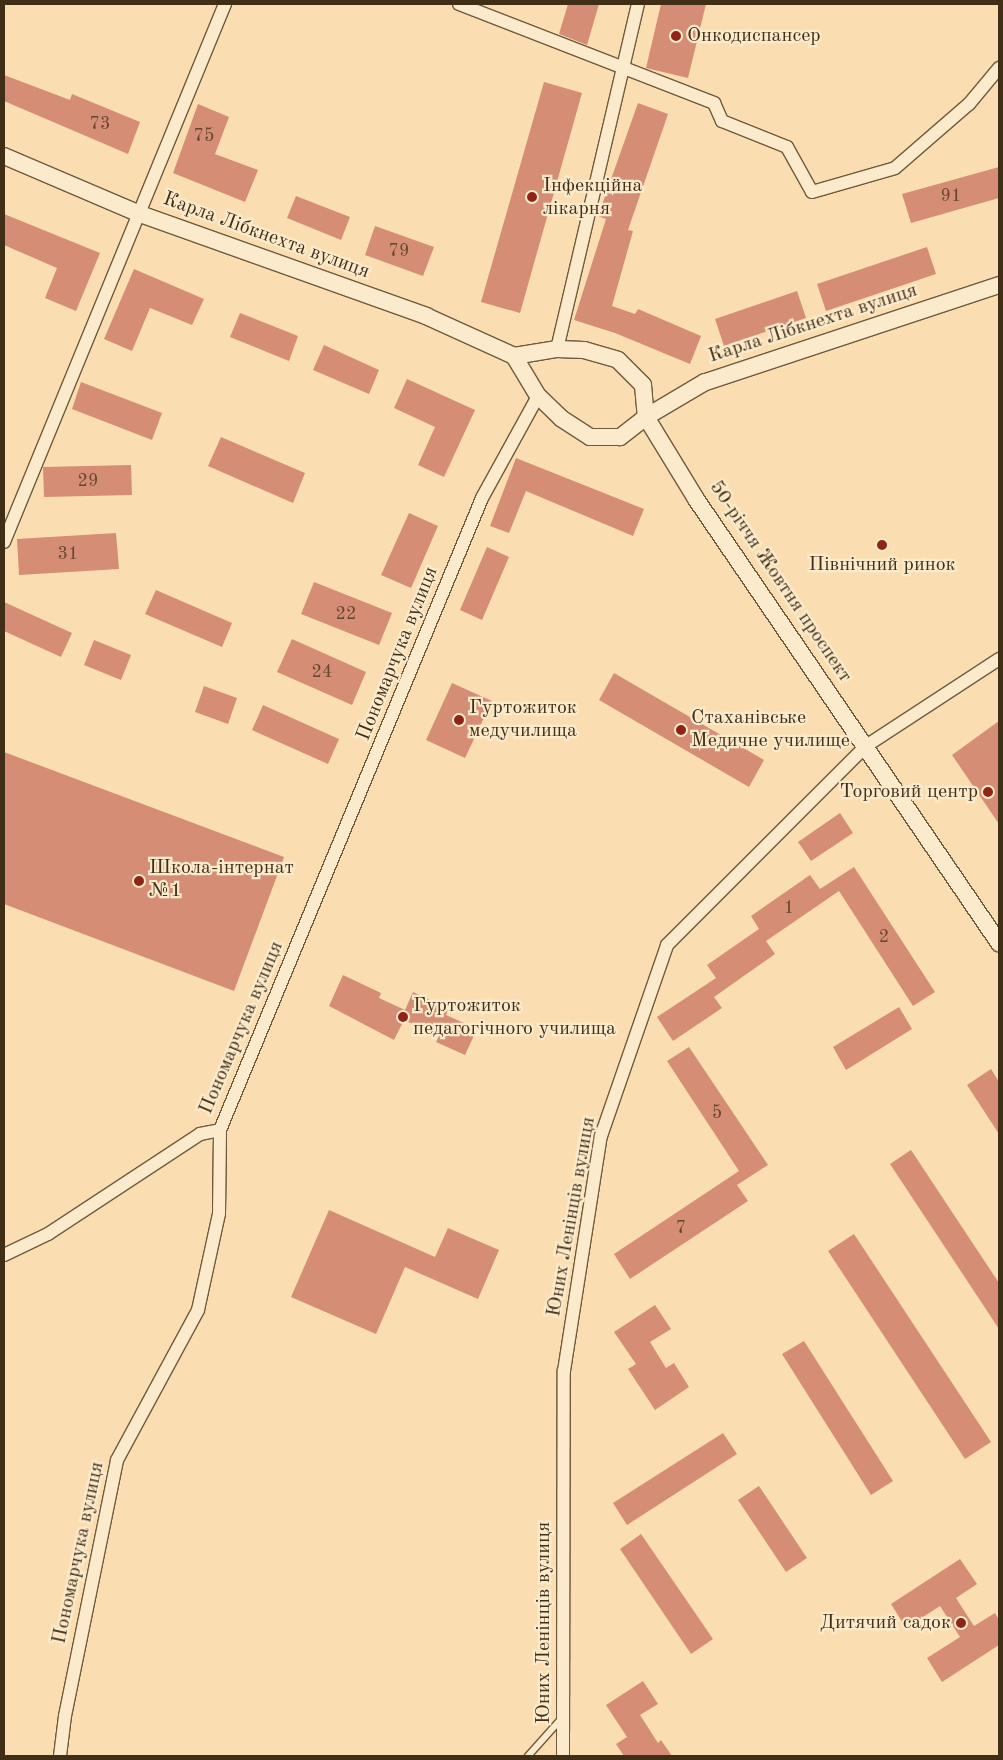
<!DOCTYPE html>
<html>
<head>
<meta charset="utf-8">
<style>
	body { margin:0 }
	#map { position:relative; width:1003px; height:1760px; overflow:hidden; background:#fadeb1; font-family:"Old Standard TT",serif }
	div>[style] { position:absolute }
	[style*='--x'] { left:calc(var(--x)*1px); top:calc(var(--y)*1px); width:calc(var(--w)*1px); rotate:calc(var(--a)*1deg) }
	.building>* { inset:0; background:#d58d76 }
	.roads { filter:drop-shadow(1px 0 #6f5a3d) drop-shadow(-1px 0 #6f5a3d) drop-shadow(0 1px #6f5a3d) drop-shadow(0 -1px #6f5a3d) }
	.service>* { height:6px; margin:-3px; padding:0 3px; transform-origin:3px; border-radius:3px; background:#fceacc }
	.minor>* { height:12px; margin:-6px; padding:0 6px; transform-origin:6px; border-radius:6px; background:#fceacc }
	.tertiary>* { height:16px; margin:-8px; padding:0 8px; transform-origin:8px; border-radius:8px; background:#fceacc }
	.dots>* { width:14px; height:14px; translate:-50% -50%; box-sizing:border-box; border:2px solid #fceacc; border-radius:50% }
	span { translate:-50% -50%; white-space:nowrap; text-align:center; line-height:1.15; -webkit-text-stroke:4.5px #fceacc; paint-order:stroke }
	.number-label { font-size:18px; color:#66462e }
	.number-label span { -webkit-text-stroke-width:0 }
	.poi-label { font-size:20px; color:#412e16 }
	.left { translate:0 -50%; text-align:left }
	.right { translate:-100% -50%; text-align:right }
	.street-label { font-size:20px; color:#412e16 }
	.frame { position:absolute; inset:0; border:5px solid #412e16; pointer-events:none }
</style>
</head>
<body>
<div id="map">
	<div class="building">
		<i style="clip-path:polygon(568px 4px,599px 4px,587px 45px,559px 34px)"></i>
		<i style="clip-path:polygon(661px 4px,706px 4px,688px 78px,646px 68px)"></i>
		<i style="clip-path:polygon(4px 75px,70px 100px,72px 94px,140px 122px,128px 154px,4px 101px)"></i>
		<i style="clip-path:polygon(544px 82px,582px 93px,520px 313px,481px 302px)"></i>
		<i style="clip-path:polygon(638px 103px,668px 114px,628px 230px,633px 231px,612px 306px,635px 314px,638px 309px,701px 336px,690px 364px,615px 333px,574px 320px,606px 219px,598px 216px)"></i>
		<i style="clip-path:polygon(198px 104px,229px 117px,215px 154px,258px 170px,245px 202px,173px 173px)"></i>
		<i style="clip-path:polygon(999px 167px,999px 198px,911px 223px,902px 194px)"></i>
		<i style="clip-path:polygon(296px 196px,350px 217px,341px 240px,287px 218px)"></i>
		<i style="clip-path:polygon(4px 214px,100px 253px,76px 311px,45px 298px,57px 268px,4px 245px)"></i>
		<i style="clip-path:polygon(375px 226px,434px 247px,423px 276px,365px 255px)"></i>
		<i style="clip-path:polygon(927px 247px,936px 274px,826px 311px,817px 284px)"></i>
		<i style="clip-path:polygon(134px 269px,204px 299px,192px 325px,150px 308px,132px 351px,104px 339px)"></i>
		<i style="clip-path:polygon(797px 291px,806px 318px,724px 346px,715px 319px)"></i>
		<i style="clip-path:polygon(240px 313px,298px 336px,289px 361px,230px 337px)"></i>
		<i style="clip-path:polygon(324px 345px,379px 370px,369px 394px,313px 370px)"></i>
		<i style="clip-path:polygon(407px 379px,475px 410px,444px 477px,418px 465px,435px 427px,394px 408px)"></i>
		<i style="clip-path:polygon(81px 382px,162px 413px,152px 440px,72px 409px)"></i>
		<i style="clip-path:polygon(221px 437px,305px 473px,293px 503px,208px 466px)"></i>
		<i style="clip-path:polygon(516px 458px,644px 509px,633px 536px,526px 491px,509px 533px,490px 526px)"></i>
		<i style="clip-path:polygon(131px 465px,132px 495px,44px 497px,43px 467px)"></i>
		<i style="clip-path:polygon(409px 513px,438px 526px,411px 588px,381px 575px)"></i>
		<i style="clip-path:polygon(116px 533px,119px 569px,19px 575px,17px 539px)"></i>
		<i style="clip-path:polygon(487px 547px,509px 557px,482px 620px,460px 610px)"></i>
		<i style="clip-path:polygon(314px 582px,392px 613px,379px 645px,301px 614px)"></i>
		<i style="clip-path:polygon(156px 590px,232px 623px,222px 647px,145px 614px)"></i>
		<i style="clip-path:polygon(4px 602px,72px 633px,61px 657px,4px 631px)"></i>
		<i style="clip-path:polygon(292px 639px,366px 672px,352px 705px,277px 672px)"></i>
		<i style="clip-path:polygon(94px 640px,131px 655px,121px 680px,84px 665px)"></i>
		<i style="clip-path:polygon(614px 673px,764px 760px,749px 787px,599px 700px)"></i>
		<i style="clip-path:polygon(452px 683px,492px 701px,465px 758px,426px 740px)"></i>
		<i style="clip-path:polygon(204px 686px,237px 698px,228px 724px,195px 712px)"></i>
		<i style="clip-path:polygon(263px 705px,339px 739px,328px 764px,252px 730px)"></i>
		<i style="clip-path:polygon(999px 721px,999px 824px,952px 755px)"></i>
		<i style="clip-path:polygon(4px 752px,284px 857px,234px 991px,4px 904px)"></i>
		<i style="clip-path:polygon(840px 813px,853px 833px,811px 861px,798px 842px)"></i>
		<i style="clip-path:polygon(854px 867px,935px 992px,913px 1006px,839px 891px,766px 941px,775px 954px,714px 997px,722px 1008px,673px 1041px,657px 1017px,716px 978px,707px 965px,759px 929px,751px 916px,810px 875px,820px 889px)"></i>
		<i style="clip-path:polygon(343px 975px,381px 993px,379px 998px,405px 1010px,413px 992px,449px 1009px,446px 1015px,477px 1029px,465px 1055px,436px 1042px,439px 1036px,404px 1020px,394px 1040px,329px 1006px)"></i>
		<i style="clip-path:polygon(899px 1007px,912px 1029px,846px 1070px,833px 1047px)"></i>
		<i style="clip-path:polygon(689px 1047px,768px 1165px,737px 1185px,748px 1201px,630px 1279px,614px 1254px,739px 1171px,667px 1061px)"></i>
		<i style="clip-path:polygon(991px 1069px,999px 1082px,999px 1134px,967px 1085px)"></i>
		<i style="clip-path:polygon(911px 1150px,999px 1283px,999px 1329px,890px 1164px)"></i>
		<i style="clip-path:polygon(329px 1210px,435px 1257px,448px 1228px,499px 1250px,478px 1299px,405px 1267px,376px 1334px,291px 1297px)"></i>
		<i style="clip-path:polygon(854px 1234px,991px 1442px,965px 1459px,828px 1251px)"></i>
		<i style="clip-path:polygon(655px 1305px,671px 1329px,650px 1342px,666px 1368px,674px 1363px,689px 1387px,655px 1410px,628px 1369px,636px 1364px,614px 1332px)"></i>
		<i style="clip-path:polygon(804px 1341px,893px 1481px,871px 1495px,782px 1354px)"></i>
		<i style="clip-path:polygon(723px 1433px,737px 1454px,627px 1525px,613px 1503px)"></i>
		<i style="clip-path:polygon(759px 1486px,807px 1558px,786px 1572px,738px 1500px)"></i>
		<i style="clip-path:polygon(641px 1534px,713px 1639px,691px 1654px,620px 1549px)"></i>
		<i style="clip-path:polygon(960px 1559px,977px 1584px,956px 1598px,974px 1626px,995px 1613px,999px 1620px,999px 1645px,942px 1682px,927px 1658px,960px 1637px,940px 1606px,906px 1628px,891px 1604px)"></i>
		<i style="clip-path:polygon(643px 1681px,658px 1704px,640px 1715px,658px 1743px,661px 1740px,672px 1756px,624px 1756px,616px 1744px,627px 1737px,606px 1705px)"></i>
	</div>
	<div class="roads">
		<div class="service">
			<i style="--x:528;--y:1756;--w:51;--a:-48.2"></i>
		</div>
		<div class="minor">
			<i style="--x:459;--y:4;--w:274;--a:21.2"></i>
			<i style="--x:714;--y:103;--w:20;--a:66"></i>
			<i style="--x:722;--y:121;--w:70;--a:21.8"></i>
			<i style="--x:787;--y:147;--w:51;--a:60.9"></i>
			<i style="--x:812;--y:192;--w:86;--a:-16.1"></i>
			<i style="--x:895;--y:168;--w:98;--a:-40.9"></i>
			<i style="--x:969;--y:104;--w:47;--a:-50.2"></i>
			<i style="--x:557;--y:349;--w:354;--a:-76.8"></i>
			<i style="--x:4;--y:542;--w:582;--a:-67.67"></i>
			<i style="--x:4;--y:1255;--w:49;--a:-25.5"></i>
			<i style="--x:48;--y:1234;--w:182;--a:-33.3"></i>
			<i style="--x:200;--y:1134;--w:20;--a:-11"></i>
			<i style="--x:60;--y:1756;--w:40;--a:-82.9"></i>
			<i style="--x:65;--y:1716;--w:261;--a:-78.5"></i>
			<i style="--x:117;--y:1460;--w:170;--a:-61.6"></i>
			<i style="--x:198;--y:1310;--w:98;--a:-77.7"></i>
			<i style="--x:219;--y:1214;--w:84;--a:-89.3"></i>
			<i style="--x:220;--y:1130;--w:684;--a:-67.48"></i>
			<i style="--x:482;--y:498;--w:116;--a:-61.2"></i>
			<i style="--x:563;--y:1756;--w:385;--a:-89.9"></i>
			<i style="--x:564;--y:1371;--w:238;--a:-81.1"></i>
			<i style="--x:601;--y:1136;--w:202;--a:-70.9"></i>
			<i style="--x:667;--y:945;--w:281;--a:-45"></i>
			<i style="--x:866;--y:746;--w:159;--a:-33.2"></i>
		</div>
		<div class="tertiary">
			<i style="--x:4;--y:156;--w:148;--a:23.1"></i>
			<i style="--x:140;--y:214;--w:304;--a:19.6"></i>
			<i style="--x:426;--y:316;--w:97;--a:24.4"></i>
			<i style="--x:999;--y:285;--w:310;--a:161.7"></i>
			<i style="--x:705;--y:382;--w:69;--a:149.3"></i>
			<i style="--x:646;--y:417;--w:33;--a:142"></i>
			<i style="--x:620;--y:437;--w:30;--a:180"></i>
			<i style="--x:590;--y:437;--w:35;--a:-147"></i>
			<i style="--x:561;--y:418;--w:32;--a:-136"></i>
			<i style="--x:538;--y:396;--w:47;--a:-121"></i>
			<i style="--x:514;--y:356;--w:44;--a:-9.2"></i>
			<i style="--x:557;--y:349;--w:27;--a:2"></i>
			<i style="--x:584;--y:350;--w:35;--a:16"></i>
			<i style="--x:618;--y:360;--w:35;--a:45"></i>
			<i style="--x:643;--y:385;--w:32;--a:85"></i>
			<i style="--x:646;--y:417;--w:96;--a:58.6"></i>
			<i style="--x:696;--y:499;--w:538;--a:55.69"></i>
		</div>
	</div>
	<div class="dots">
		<i style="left:676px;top:36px;background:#8f2418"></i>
		<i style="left:532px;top:197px;background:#8f2418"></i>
		<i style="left:882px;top:545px;background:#8f2418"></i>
		<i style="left:459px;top:720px;background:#8f2418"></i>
		<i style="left:681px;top:730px;background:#8f2418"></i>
		<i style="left:988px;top:792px;background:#8f2418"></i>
		<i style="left:139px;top:881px;background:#8f2418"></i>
		<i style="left:403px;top:1017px;background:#8f2418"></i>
		<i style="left:961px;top:1623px;background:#8f2418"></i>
	</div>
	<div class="number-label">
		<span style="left:100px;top:124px">73</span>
		<span style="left:204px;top:136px">75</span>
		<span style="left:951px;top:196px">91</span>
		<span style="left:399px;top:251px">79</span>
		<span style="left:88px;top:481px">29</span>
		<span style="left:68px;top:554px">31</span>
		<span style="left:346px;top:614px">22</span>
		<span style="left:322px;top:672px">24</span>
		<span style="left:789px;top:908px">1</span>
		<span style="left:884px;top:937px">2</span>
		<span style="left:717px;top:1113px">5</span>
		<span style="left:681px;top:1228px">7</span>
	</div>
	<div class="poi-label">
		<span class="left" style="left:687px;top:36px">Онкодиспансер</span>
		<span class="left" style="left:543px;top:198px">Інфекційна<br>лікарня</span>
		<span style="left:882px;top:565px">Північний ринок</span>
		<span class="left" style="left:469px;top:720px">Гуртожиток<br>медучилища</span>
		<span class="left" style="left:691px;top:730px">Стаханівське<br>Медичне училище</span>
		<span class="right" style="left:978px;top:792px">Торговий центр</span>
		<span class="left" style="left:149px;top:880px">Школа-інтернат<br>№1</span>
		<span class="left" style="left:413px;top:1018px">Гуртожиток<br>педагогічного училища</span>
		<span class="right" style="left:951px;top:1623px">Дитячий садок</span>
	</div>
	<div class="street-label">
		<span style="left:266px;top:236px;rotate:20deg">Карла Лібкнехта вулиця</span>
		<span style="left:813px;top:324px;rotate:-18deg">Карла Лібкнехта вулиця</span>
		<span style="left:780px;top:582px;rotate:56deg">50-річчя Жовтня проспект</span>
		<span style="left:398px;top:654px;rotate:-68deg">Пономарчука вулиця</span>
		<span style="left:242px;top:1028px;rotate:-67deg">Пономарчука вулиця</span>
		<span style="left:572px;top:1217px;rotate:-80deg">Юних Ленінців вулиця</span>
		<span style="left:79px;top:1553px;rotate:-78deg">Пономарчука вулиця</span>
		<span style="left:544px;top:1623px;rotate:-90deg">Юних Ленінців вулиця</span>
	</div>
	<div class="frame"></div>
</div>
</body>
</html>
